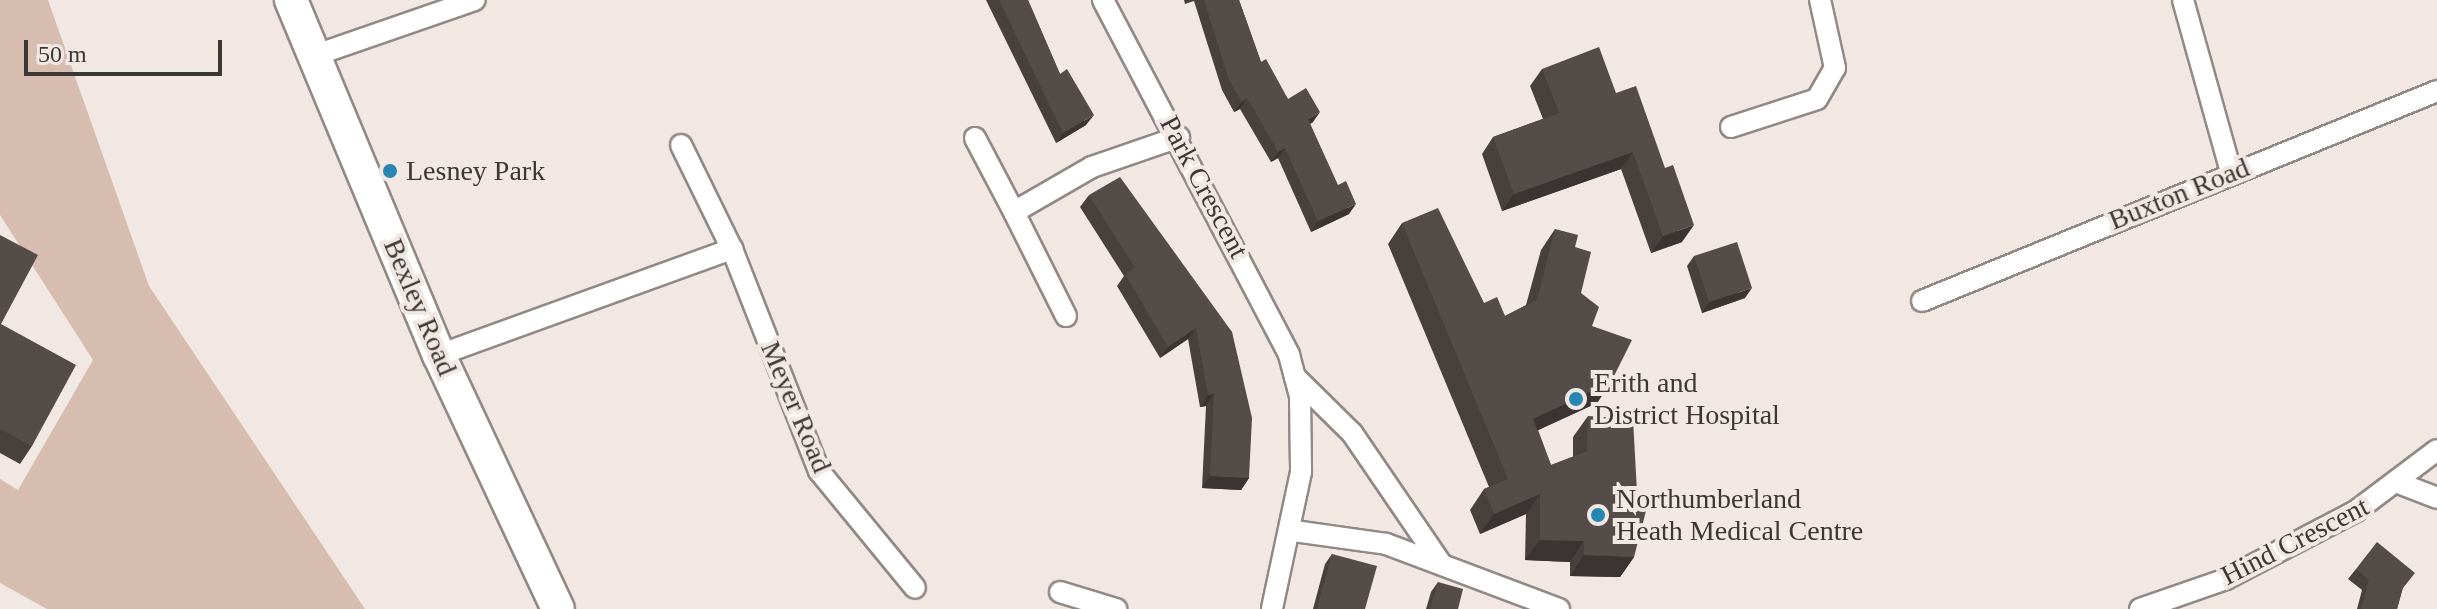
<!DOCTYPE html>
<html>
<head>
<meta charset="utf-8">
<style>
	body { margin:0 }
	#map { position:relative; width:2437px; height:609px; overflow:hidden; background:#f1e8e3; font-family:Georgia,serif }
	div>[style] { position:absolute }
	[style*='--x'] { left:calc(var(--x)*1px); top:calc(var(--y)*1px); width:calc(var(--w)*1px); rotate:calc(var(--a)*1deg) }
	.green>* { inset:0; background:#d6bdaf }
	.roads { filter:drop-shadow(2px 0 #918985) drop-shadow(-2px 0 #918985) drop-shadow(0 2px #918985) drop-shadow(0 -2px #918985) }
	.street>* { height:20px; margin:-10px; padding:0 10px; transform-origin:10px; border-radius:10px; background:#fff }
	.primary>* { height:32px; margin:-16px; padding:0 16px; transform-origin:16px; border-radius:16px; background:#fff }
	.wall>* { inset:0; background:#47413e }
	.shaded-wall>* { inset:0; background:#3a3532 }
	.building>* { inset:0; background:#534c48 }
	.dots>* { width:22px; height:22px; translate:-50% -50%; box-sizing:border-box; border:4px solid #f1e8e3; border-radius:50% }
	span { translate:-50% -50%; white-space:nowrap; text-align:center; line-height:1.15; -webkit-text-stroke:8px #f1e8e3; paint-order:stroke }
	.poi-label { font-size:28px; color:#3b3735 }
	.left { translate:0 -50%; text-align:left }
	.street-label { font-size:28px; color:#3b3735 }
	.scale { position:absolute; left:24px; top:40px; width:198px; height:36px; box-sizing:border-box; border:4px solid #3b3735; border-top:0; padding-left:10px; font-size:24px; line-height:28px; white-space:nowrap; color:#3b3735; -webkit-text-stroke:6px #f1e8e3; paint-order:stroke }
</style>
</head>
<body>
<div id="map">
	<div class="green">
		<i style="clip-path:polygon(0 0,48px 0,149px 286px,365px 609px,47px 609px,0 583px,0 479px,18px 490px,93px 360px,0 215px)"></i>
	</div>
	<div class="roads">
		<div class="street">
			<i style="--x:1103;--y:0;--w:401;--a:62.3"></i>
			<i style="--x:1289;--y:355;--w:42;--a:75"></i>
			<i style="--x:1300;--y:396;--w:76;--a:89.2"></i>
			<i style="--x:1301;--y:472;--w:140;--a:102"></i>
			<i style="--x:2183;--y:0;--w:179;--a:74.4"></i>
			<i style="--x:313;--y:56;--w:171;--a:-19.1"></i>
			<i style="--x:1731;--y:127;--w:90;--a:-18"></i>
			<i style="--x:1817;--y:99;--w:36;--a:-60"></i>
			<i style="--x:1835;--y:68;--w:70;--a:-102.4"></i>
			<i style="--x:975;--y:138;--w:84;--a:62.2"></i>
			<i style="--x:681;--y:145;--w:116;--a:63.9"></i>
			<i style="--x:732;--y:249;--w:238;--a:68.6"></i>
			<i style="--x:819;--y:471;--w:151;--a:50.6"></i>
			<i style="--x:1922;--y:301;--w:556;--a:-22.18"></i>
			<i style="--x:1066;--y:316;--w:116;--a:-116.6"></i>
			<i style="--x:1014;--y:212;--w:90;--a:-30"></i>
			<i style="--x:1092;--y:167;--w:92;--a:-19"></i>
			<i style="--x:439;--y:355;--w:312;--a:-19.9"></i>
			<i style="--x:1295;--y:377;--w:80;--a:44.5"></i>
			<i style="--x:1352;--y:433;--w:156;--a:55.7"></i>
			<i style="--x:2401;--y:484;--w:39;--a:21"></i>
			<i style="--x:1294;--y:531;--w:93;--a:8"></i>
			<i style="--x:1386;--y:544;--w:185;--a:20.6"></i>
			<i style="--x:1060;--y:592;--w:59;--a:16.9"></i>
			<i style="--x:2140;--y:609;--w:91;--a:-19.2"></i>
			<i style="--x:2226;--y:579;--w:147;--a:-27.6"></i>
			<i style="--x:2356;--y:511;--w:101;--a:-37"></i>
		</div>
		<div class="primary">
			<i style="--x:291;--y:0;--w:385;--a:67.4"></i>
			<i style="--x:439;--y:355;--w:280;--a:64.9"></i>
		</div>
	</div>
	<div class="wall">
		<i style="clip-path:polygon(986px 0,1028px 0,1060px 74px,1086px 125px,1056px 143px)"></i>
		<i style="clip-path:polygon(1184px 0,1239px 0,1261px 62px,1288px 99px,1313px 122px,1310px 124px,1349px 214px,1311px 232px,1278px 158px,1271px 162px,1240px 109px,1234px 112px,1222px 90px,1194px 1px,1185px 4px)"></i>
		<i style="clip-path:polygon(1542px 69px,1616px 93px,1682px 242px,1651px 253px,1621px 169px,1502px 211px,1482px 154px,1493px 137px,1543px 119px,1530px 86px)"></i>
		<i style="clip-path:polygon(1089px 195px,1232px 332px,1249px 478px,1241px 490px,1202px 488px,1206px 406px,1200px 407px,1188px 339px,1160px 358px,1117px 286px,1124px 276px,1080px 207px)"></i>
		<i style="clip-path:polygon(1402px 223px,1484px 303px,1505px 316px,1526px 305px,1541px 250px,1555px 229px,1575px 247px,1581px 293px,1611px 382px,1597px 403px,1538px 430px,1551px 465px,1573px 457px,1573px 437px,1588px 416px,1634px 557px,1620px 577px,1570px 576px,1570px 562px,1525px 560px,1526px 514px,1480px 534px,1470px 510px,1484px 489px,1489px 487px,1388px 244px)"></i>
		<i style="clip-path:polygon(0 235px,1px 324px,32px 446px,20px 464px,0 453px)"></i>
		<i style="clip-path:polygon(1694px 256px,1745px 298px,1702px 313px,1687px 266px)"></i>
		<i style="clip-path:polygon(1332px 554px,1365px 609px,1313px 609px,1325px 564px)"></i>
		<i style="clip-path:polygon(2356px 569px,2402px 590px,2397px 609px,2357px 609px,2362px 590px,2348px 579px)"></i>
		<i style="clip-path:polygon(1438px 582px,1458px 609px,1426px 609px,1431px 592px)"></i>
	</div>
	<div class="shaded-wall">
		<i style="clip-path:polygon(1247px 98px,1240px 109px,1234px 112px,1242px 102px)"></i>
		<i style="clip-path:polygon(1320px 112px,1313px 122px,1301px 129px,1308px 119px)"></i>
		<i style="clip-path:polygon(1094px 115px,1086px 125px,1056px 143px,1063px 133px)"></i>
		<i style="clip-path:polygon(1285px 148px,1278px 158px,1271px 162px,1278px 152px)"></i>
		<i style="clip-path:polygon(1633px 152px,1621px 169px,1502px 211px,1514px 194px)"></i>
		<i style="clip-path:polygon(1356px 204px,1349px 214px,1311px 232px,1318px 221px)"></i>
		<i style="clip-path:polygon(1694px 225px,1682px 242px,1651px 253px,1663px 236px)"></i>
		<i style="clip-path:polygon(1752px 288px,1745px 298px,1702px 313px,1709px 302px)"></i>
		<i style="clip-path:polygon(1196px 328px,1188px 339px,1160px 358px,1168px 347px)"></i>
		<i style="clip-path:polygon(1611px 382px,1597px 403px,1519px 439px,1533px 419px)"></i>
		<i style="clip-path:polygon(1214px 394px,1206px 406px,1200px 407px,1208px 395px)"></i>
		<i style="clip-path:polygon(1210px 476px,1249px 478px,1241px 490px,1202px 488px)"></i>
		<i style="clip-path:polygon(1540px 494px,1526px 514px,1480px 534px,1494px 514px)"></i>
		<i style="clip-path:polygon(1540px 540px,1584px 541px,1570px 562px,1525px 560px)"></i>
		<i style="clip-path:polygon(1584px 555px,1634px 557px,1620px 577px,1570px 576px)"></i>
	</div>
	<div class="building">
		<i style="clip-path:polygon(999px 0,1028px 0,1060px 74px,1067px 69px,1094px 115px,1063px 133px)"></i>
		<i style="clip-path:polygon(1204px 0,1239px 0,1261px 62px,1266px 59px,1288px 99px,1306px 88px,1320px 112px,1308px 119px,1338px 185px,1346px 181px,1356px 204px,1318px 221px,1285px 148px,1278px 152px,1247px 98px,1242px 102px,1229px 80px)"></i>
		<i style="clip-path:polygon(1599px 47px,1616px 93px,1636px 86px,1665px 168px,1673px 165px,1694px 225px,1663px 236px,1633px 152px,1514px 194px,1493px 137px,1559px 113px,1542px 69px)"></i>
		<i style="clip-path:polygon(1120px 177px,1232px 332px,1252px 418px,1249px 478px,1210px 476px,1214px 394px,1208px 395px,1196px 328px,1168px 347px,1125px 274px,1135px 268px,1089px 195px)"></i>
		<i style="clip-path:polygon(1438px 208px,1484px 303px,1497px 297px,1505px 316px,1537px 300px,1555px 229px,1578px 235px,1575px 247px,1591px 252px,1581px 293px,1599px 307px,1592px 326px,1632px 340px,1611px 382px,1533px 419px,1551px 465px,1587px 451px,1588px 416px,1633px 419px,1638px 510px,1646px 511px,1634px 557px,1584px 555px,1584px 541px,1540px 540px,1540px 494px,1494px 514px,1484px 489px,1508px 479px,1402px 223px)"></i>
		<i style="clip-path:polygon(0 235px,38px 255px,1px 324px,76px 365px,32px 446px,0 429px)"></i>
		<i style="clip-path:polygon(1737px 242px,1752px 288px,1709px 302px,1694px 256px)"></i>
		<i style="clip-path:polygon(2377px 542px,2415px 573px,2403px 588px,2397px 609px,2361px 609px,2369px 580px,2356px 569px)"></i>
		<i style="clip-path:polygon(1332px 554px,1377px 566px,1365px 609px,1317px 609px)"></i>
		<i style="clip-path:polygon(1438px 582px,1463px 589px,1458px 609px,1430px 609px)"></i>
	</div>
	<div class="dots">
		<i style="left:390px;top:171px;background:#2686b1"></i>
		<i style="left:1576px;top:399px;background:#2686b1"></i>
		<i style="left:1598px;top:515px;background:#2686b1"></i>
	</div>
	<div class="poi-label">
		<span class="left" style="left:406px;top:171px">Lesney Park</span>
		<span class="left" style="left:1594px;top:399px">Erith and<br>District Hospital</span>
		<span class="left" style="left:1616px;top:515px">Northumberland<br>Heath Medical Centre</span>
	</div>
	<div class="street-label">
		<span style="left:1204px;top:187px;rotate:62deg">Park Crescent</span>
		<span style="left:2179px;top:194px;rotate:-22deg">Buxton Road</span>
		<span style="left:420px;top:307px;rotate:67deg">Bexley Road</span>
		<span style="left:796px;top:407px;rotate:67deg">Meyer Road</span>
		<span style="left:2295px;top:541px;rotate:-27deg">Hind Crescent</span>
	</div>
	<div class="scale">50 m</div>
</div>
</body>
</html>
